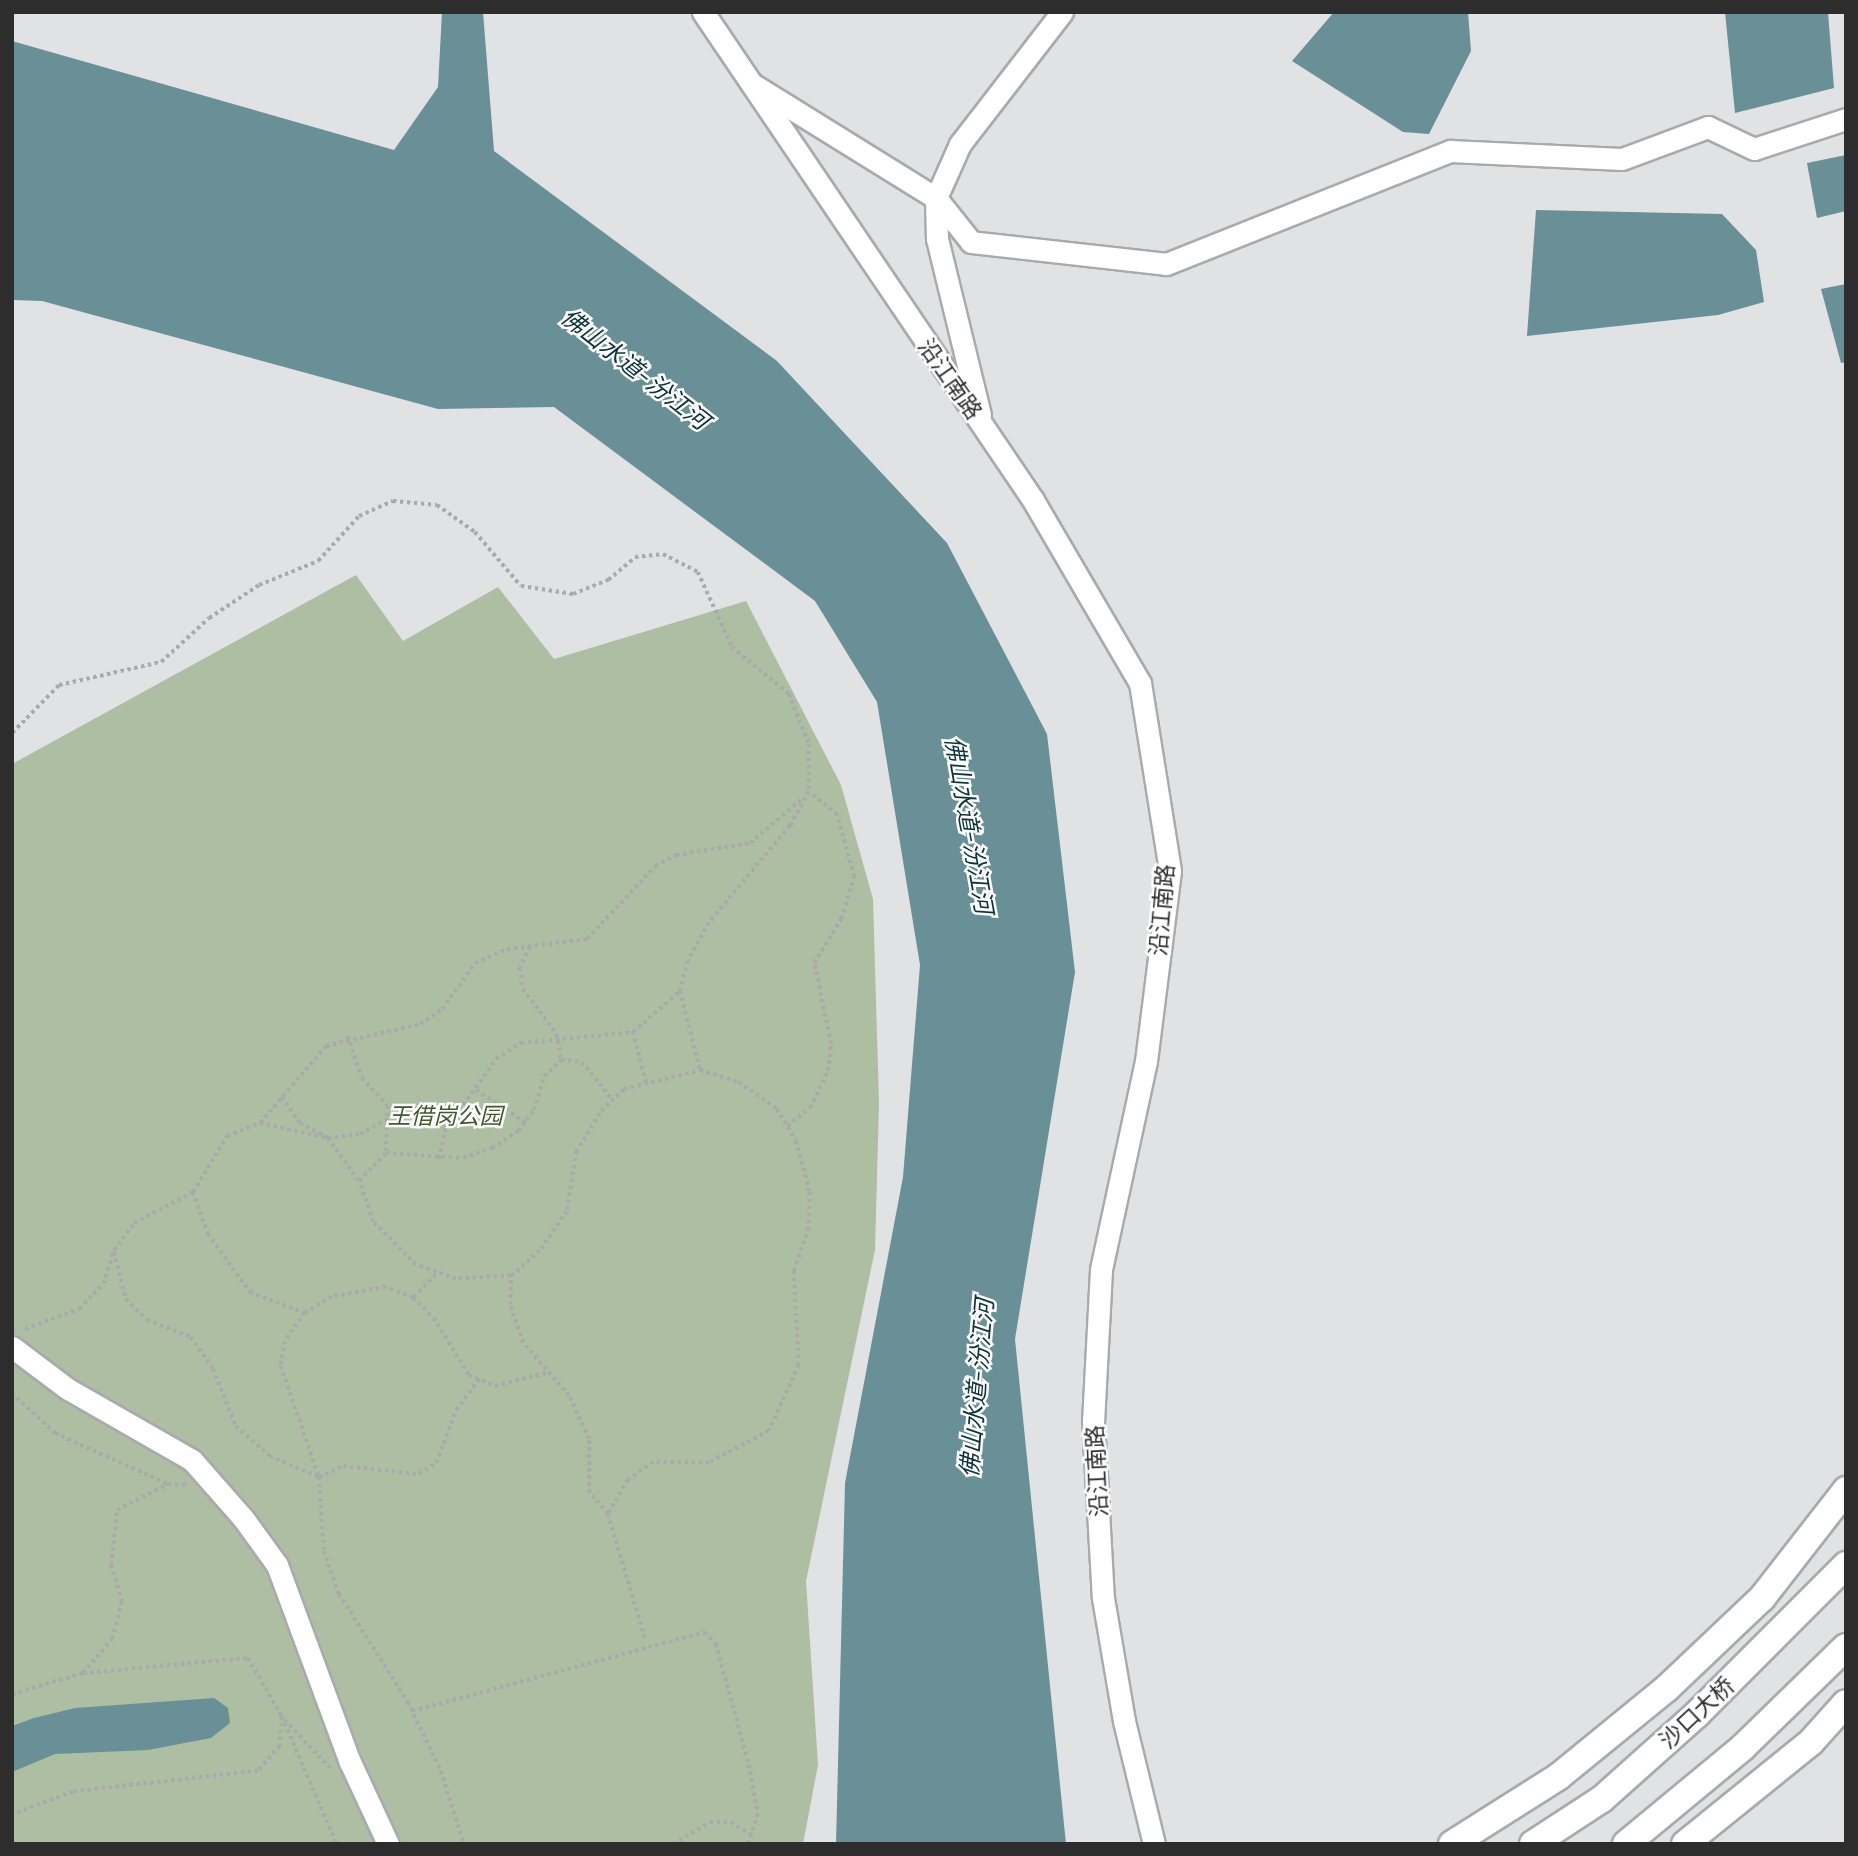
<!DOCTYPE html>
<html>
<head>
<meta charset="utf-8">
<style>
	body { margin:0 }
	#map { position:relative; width:1858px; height:1856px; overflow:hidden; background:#e1e2e3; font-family:Lora,"Noto Sans SC",serif }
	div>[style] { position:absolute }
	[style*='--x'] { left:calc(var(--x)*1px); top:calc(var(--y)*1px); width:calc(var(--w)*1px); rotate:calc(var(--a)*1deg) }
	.green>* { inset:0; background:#adbea3 }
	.water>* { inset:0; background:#699097 }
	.path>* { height:3.5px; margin-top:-1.75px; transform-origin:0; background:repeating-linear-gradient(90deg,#a9aaab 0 3.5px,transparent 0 7px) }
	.roads { filter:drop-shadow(2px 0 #a9aaab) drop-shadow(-2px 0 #a9aaab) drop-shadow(0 2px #a9aaab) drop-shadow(0 -2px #a9aaab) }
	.minor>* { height:21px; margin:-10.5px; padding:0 10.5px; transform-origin:10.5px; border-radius:10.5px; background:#fff }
	.major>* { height:26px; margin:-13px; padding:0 13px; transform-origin:13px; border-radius:13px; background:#fff }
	span { translate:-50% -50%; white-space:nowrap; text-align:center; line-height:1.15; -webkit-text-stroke:5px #fff; paint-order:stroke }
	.street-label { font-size:23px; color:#2d2d2d }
	.park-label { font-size:23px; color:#405a2e; font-style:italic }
	.water-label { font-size:24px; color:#0b333a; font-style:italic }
	.frame { position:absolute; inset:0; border:14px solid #2d2d2d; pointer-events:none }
</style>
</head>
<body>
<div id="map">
	<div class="green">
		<i style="clip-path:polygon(356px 575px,403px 641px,498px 587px,554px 659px,746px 601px,841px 785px,873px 899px,879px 1103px,875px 1250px,806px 1581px,818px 1765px,803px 1844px,12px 1844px,12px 764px)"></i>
	</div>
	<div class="water">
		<i style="clip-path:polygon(442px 12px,483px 12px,494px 151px,777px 361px,947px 543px,1047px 734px,1075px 972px,1015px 1339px,1066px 1844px,836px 1844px,845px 1483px,903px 1177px,920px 965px,877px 702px,815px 601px,554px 407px,438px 409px,42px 301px,12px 300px,12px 41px,394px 150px,438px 87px)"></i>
		<i style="clip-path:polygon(1334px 12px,1468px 12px,1471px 51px,1429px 134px,1403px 132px,1292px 61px)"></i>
		<i style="clip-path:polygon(1725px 12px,1828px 12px,1834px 88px,1735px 113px)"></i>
		<i style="clip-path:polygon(1846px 155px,1846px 211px,1817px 218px,1807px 163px)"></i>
		<i style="clip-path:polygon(1536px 210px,1722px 214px,1756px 250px,1764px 302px,1718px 315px,1527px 336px)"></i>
		<i style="clip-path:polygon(1846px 284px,1846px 362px,1841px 363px,1821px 289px)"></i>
		<i style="clip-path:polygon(214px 1698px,228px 1708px,230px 1723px,211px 1738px,148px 1750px,55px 1754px,12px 1772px,12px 1726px,34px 1718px,75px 1708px)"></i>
	</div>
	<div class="path">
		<i style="--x:12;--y:733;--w:67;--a:-45.6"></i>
		<i style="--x:59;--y:685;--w:105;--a:-12.7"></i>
		<i style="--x:161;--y:662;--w:65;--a:-42.5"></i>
		<i style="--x:209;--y:618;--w:60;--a:-33.4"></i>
		<i style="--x:259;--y:585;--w:64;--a:-22.1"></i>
		<i style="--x:318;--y:561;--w:61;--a:-47.7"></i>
		<i style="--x:359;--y:516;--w:37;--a:-24"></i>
		<i style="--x:393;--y:501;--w:44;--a:5.2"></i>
		<i style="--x:437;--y:505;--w:47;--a:35.4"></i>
		<i style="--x:475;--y:532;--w:71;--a:49.6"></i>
		<i style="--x:521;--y:586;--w:53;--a:8.7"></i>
		<i style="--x:573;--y:594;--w:38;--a:-22"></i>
		<i style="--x:608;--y:580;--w:35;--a:-40"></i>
		<i style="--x:635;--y:557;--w:28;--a:-6"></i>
		<i style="--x:663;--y:554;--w:39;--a:27"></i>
		<i style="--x:698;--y:572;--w:82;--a:65.6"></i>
		<i style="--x:732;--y:647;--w:74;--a:39.5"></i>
		<i style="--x:789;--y:694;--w:54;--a:68.2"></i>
		<i style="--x:809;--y:744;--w:48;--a:90"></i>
		<i style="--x:809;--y:792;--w:39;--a:119"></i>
		<i style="--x:790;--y:826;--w:126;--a:129.9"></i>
		<i style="--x:709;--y:923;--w:43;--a:118.9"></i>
		<i style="--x:688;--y:961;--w:31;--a:105"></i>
		<i style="--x:680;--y:991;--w:81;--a:75.8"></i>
		<i style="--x:530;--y:947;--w:23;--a:115"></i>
		<i style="--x:520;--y:968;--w:21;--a:82"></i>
		<i style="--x:523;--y:989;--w:56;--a:52.9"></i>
		<i style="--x:557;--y:1034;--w:26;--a:81"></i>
		<i style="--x:633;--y:1032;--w:52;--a:75.4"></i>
		<i style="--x:348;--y:1036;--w:44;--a:71.6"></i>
		<i style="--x:362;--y:1078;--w:38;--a:47"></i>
		<i style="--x:388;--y:1106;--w:47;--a:92.4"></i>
		<i style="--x:700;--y:1070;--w:41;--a:17.1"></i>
		<i style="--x:739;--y:1082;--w:47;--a:35.4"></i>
		<i style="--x:777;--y:1109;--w:37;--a:59"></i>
		<i style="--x:796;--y:1141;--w:53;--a:74.6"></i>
		<i style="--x:810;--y:1192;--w:36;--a:92"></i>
		<i style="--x:809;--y:1228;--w:46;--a:109.2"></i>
		<i style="--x:794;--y:1271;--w:94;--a:87"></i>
		<i style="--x:799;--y:1365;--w:72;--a:114.4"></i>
		<i style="--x:769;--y:1431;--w:68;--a:151.9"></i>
		<i style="--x:709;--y:1463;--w:56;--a:-179"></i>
		<i style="--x:653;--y:1462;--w:31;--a:144"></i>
		<i style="--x:628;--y:1480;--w:39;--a:120"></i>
		<i style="--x:608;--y:1514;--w:28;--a:-132"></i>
		<i style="--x:589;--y:1493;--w:54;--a:-90"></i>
		<i style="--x:589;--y:1439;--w:47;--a:-114.9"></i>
		<i style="--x:569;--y:1396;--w:70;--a:-131"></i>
		<i style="--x:523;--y:1343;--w:40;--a:-108.9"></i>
		<i style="--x:510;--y:1305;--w:29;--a:-88"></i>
		<i style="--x:511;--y:1276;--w:40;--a:-42"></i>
		<i style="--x:541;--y:1249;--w:47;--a:-56.3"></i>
		<i style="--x:567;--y:1210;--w:59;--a:-81.2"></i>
		<i style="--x:576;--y:1152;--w:48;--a:-58.6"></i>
		<i style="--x:601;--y:1111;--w:32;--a:-44"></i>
		<i style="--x:624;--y:1089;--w:78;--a:-14"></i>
		<i style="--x:476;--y:1090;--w:59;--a:33.1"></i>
		<i style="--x:282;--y:1097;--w:32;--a:55"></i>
		<i style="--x:300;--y:1123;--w:32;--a:28"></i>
		<i style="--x:328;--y:1138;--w:53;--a:54.2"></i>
		<i style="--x:260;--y:1123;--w:101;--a:-49.4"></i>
		<i style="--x:326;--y:1046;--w:97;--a:-13.2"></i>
		<i style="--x:420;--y:1024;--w:27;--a:-34"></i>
		<i style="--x:442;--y:1009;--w:57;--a:-54.3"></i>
		<i style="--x:475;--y:963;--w:35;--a:-24"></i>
		<i style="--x:507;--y:949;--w:81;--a:-7.1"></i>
		<i style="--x:587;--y:939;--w:100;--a:-47"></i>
		<i style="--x:655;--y:866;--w:24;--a:-28"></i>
		<i style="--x:676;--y:855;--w:75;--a:-9.2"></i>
		<i style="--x:750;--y:843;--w:71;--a:-40.4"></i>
		<i style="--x:787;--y:1126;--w:29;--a:-38"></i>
		<i style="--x:810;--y:1108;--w:41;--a:-64.1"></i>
		<i style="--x:828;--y:1071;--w:27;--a:-84"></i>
		<i style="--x:831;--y:1044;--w:83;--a:-101.9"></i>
		<i style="--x:814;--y:963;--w:52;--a:-58.5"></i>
		<i style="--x:841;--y:919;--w:44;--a:-72.8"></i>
		<i style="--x:854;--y:877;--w:64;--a:-105.3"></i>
		<i style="--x:837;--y:815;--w:35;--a:-141"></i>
		<i style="--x:439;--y:1159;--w:49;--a:-78.2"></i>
		<i style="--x:193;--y:1192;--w:45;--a:70.3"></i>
		<i style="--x:208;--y:1234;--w:72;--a:54.1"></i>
		<i style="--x:250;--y:1292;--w:59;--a:20.9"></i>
		<i style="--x:114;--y:1252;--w:49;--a:75.7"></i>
		<i style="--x:126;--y:1299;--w:30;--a:45"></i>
		<i style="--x:147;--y:1320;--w:47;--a:21.1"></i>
		<i style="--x:191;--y:1337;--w:39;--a:55"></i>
		<i style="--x:213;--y:1369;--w:61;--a:68"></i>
		<i style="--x:236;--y:1426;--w:45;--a:41.4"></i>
		<i style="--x:270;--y:1456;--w:53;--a:23.2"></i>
		<i style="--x:319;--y:1477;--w:26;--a:-25"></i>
		<i style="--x:343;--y:1466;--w:76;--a:6"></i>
		<i style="--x:419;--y:1474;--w:20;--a:-33"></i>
		<i style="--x:436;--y:1463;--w:57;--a:-69.3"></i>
		<i style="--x:456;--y:1410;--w:39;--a:-53"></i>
		<i style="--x:436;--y:1275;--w:33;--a:135"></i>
		<i style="--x:413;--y:1298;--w:29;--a:44"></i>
		<i style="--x:434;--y:1318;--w:67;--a:58.4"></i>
		<i style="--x:469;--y:1375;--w:28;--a:23"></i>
		<i style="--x:495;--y:1386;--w:56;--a:-14.5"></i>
		<i style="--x:511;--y:1276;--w:55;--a:176.9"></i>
		<i style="--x:456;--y:1279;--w:42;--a:-160.7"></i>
		<i style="--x:416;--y:1265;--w:61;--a:-135"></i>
		<i style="--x:373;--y:1222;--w:43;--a:-108.9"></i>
		<i style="--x:359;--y:1181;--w:39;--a:-46"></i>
		<i style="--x:386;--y:1153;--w:77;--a:3.7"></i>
		<i style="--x:463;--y:1158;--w:31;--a:-19"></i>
		<i style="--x:492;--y:1148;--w:31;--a:-33"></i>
		<i style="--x:518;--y:1131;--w:26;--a:-53"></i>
		<i style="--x:534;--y:1110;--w:35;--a:-74"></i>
		<i style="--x:544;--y:1076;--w:23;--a:-43"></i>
		<i style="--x:561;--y:1060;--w:21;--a:5"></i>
		<i style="--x:582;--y:1062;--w:49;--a:50.8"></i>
		<i style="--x:413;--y:1298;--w:29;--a:-158"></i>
		<i style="--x:386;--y:1287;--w:55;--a:169.5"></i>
		<i style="--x:332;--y:1297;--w:31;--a:149"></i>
		<i style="--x:305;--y:1313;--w:34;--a:126"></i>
		<i style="--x:285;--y:1341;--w:25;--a:99"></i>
		<i style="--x:281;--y:1366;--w:117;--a:71.1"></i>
		<i style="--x:319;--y:1477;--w:74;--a:86.1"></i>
		<i style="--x:324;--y:1551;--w:46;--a:70.8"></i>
		<i style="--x:339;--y:1594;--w:128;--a:57.4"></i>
		<i style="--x:408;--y:1702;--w:76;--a:64.4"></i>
		<i style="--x:441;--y:1771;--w:77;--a:72.5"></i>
		<i style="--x:25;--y:1329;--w:58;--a:-20.3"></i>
		<i style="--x:79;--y:1309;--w:35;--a:-46"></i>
		<i style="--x:103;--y:1284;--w:36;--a:-72"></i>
		<i style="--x:114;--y:1250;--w:34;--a:-53"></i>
		<i style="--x:134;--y:1223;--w:67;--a:-27.7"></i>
		<i style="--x:193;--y:1192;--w:66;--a:-58.7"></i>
		<i style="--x:227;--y:1136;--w:35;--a:-22"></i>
		<i style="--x:260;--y:1123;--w:70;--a:12.4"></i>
		<i style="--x:328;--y:1138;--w:32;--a:-7"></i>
		<i style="--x:360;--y:1134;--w:48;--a:-28.7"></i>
		<i style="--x:402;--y:1111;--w:36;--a:6"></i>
		<i style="--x:438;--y:1115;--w:27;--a:-22"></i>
		<i style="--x:463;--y:1105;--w:57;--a:-54.3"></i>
		<i style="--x:496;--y:1059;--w:30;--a:-33"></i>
		<i style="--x:521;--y:1043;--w:113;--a:-5.6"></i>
		<i style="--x:633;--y:1032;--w:62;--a:-41.1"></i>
		<i style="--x:12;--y:1393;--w:59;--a:42.9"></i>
		<i style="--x:55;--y:1433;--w:124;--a:24.3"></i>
		<i style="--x:168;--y:1484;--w:19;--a:3"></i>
		<i style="--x:608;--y:1514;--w:133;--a:73.3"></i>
		<i style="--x:83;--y:1673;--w:45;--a:-49.5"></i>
		<i style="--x:112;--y:1639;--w:38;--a:-75"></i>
		<i style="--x:122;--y:1602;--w:39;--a:-107"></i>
		<i style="--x:111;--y:1565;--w:55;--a:-83.8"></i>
		<i style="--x:117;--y:1510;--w:57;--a:-27"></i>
		<i style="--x:12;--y:1694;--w:74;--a:-16.5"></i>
		<i style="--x:83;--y:1673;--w:166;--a:-5.2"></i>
		<i style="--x:248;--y:1658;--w:67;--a:59.6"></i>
		<i style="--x:282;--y:1716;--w:30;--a:94"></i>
		<i style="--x:280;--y:1746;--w:33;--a:131"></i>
		<i style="--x:258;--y:1771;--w:186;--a:173.5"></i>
		<i style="--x:73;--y:1792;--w:65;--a:159.3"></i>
		<i style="--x:412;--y:1711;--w:303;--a:-15.1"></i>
		<i style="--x:705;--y:1632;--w:16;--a:47"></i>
		<i style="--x:716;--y:1644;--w:125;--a:74.7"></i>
		<i style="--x:749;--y:1765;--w:50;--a:79.6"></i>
		<i style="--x:758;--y:1814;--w:32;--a:108"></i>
		<i style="--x:282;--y:1717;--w:138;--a:66.6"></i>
		<i style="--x:285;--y:1720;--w:66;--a:46.8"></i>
		<i style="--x:673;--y:1844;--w:43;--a:-30.7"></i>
		<i style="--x:710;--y:1822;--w:21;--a:0"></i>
		<i style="--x:731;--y:1822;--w:26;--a:32"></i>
	</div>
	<div class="roads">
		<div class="minor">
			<i style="--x:703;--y:12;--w:589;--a:55.93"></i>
			<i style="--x:1033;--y:500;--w:212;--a:59.7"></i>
			<i style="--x:1140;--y:683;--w:190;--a:80.9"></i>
			<i style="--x:1170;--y:871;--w:192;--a:97.2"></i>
			<i style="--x:1146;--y:1061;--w:214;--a:102.2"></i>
			<i style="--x:1101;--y:1270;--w:151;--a:93"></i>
			<i style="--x:1093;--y:1421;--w:177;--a:86.8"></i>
			<i style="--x:1103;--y:1598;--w:125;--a:80.3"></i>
			<i style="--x:1124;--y:1721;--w:127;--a:76.3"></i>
			<i style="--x:752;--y:84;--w:216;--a:31.8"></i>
			<i style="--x:936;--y:198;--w:56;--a:51.5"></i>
			<i style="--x:971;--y:242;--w:196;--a:6.4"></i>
			<i style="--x:1166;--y:264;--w:306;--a:-21.7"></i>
			<i style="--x:1450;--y:151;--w:172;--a:2.7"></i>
			<i style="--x:1622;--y:159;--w:92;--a:-20.4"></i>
			<i style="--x:1708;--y:127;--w:51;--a:25.6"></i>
			<i style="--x:1754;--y:149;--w:97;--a:-18.1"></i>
			<i style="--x:980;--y:415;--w:181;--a:-103.7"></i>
			<i style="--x:937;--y:239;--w:41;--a:-91.4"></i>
			<i style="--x:936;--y:198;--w:59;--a:-66"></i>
			<i style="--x:960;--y:144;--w:167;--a:-52.3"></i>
			<i style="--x:12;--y:1347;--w:70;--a:36.9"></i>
			<i style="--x:68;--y:1389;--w:143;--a:29.8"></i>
			<i style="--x:192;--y:1460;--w:77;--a:48.7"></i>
			<i style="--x:243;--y:1518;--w:58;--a:54.1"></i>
			<i style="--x:277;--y:1565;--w:210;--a:69.7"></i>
			<i style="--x:350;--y:1762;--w:90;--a:65.1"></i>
		</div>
		<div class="major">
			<i style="--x:1452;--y:1844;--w:125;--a:-32.3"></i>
			<i style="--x:1558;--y:1777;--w:141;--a:-39.2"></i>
			<i style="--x:1667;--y:1688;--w:131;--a:-43.5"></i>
			<i style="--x:1762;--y:1598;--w:137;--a:-52.1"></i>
			<i style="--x:1533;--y:1844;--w:82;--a:-33.1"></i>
			<i style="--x:1602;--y:1799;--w:127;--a:-41.8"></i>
			<i style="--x:1697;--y:1714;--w:211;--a:-45"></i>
			<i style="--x:1626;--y:1844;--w:151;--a:-39.6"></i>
			<i style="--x:1742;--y:1748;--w:145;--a:-44.2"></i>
			<i style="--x:1685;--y:1844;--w:162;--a:-39"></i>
			<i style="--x:1811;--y:1742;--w:52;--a:-48.1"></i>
		</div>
	</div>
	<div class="street-label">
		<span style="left:950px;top:379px;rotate:55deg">沿江南路</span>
		<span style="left:1162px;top:910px;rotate:-85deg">沿江南路</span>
		<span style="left:1097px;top:1471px;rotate:-93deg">沿江南路</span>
		<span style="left:1697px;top:1713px;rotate:-43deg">沙口大桥</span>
	</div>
	<div class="park-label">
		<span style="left:445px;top:1116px">王借岗公园</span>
	</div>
	<div class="water-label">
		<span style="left:635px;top:369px;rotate:38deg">佛山水道-汾江河</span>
		<span style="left:969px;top:825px;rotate:80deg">佛山水道-汾江河</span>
		<span style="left:977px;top:1388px;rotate:-85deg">佛山水道-汾江河</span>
	</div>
	<div class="frame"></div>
</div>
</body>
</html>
